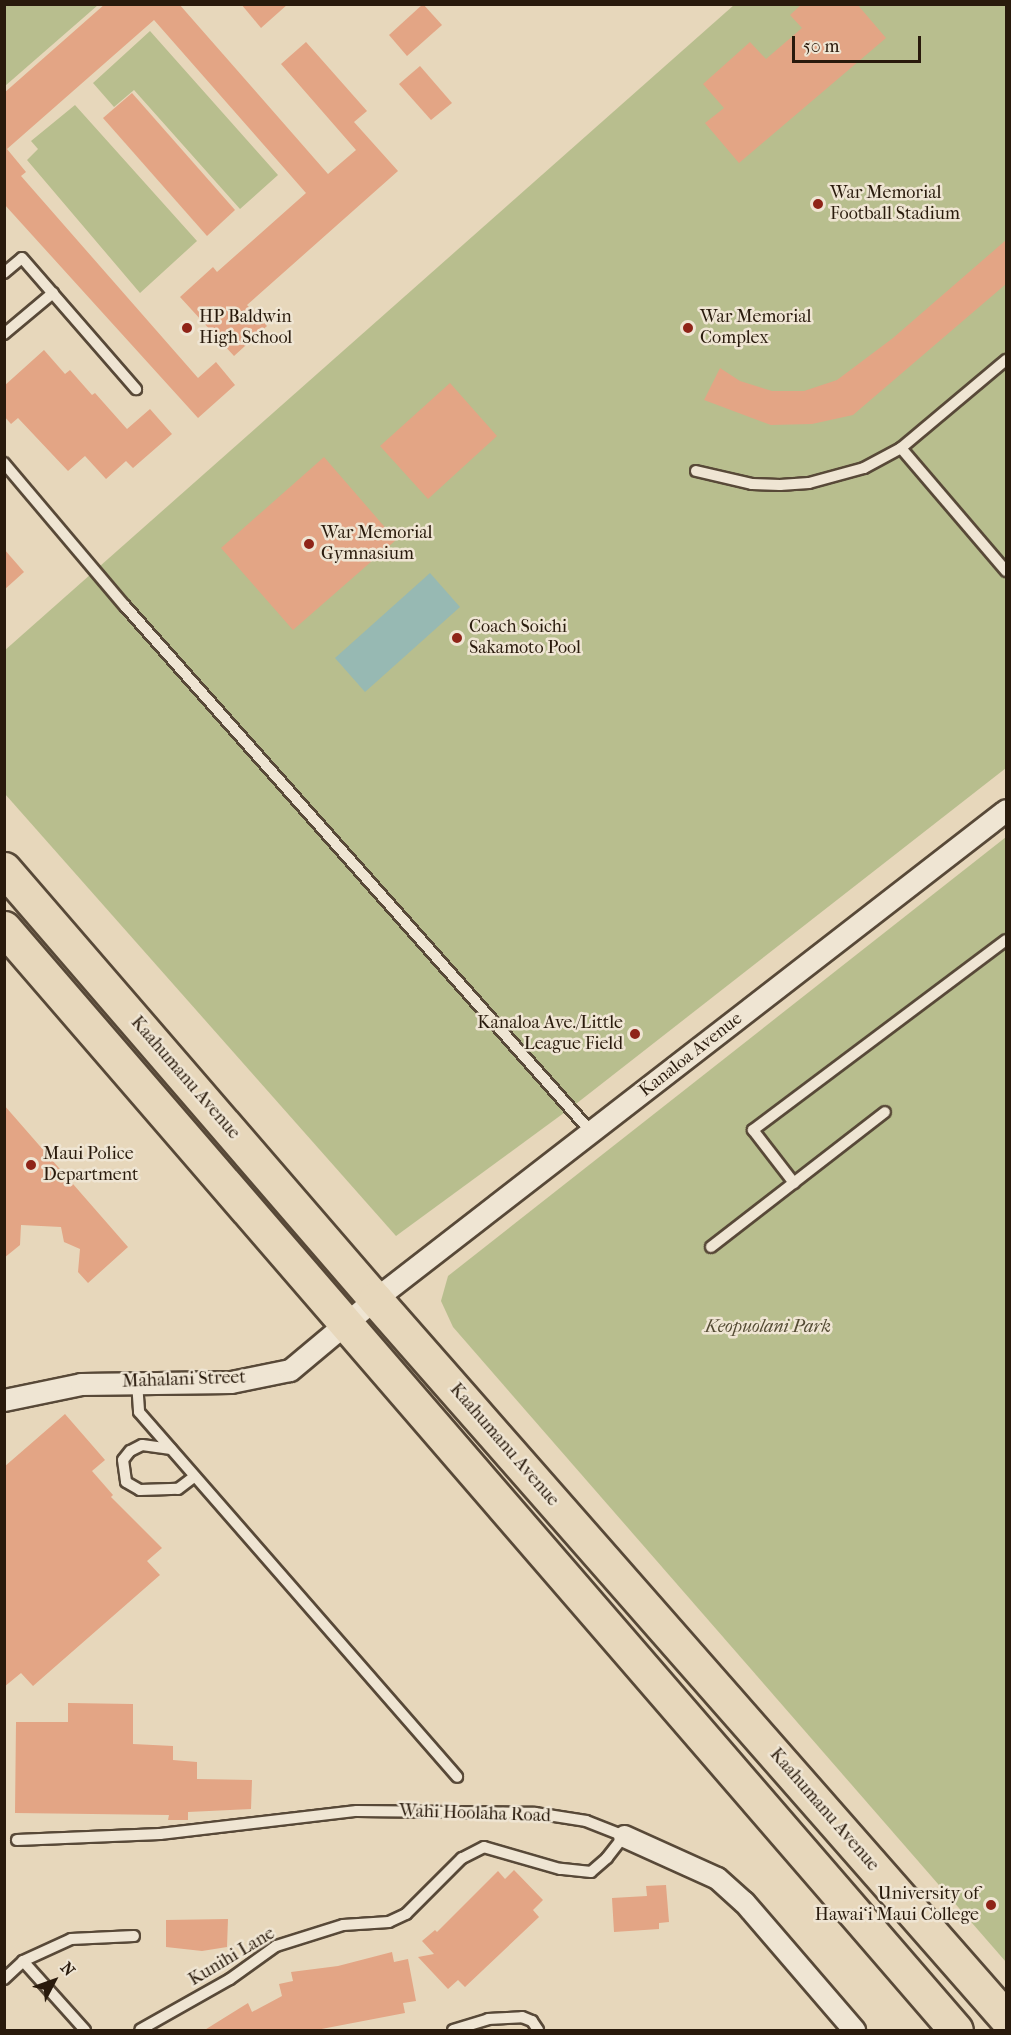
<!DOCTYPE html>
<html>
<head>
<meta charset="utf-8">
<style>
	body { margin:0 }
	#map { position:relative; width:1011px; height:2035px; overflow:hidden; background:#e7d7bb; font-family:"IM FELL French Canon",serif }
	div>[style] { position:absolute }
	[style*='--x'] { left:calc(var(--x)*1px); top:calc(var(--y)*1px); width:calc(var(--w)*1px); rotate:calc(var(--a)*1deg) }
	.green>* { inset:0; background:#b8be8e }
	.water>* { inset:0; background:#97b9b3 }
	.building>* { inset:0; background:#e3a585 }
	.roads { filter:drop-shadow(2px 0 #584938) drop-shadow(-2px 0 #584938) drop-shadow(0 2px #584938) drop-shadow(0 -2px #584938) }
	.service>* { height:10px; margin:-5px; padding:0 5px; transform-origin:5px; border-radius:5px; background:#efe5d3 }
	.minor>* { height:21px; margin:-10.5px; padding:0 10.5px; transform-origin:10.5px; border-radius:10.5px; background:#efe5d3 }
	.primary>* { height:33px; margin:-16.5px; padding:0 16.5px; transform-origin:16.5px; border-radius:16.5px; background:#e7d7bb }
	.dots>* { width:16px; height:16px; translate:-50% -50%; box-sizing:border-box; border:3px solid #efe5d3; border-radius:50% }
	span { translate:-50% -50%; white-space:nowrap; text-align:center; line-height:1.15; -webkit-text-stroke:5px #efe5d3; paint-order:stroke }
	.poi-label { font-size:18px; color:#291a0c }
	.left { translate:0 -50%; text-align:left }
	.right { translate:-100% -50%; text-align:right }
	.street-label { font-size:18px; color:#291a0c }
	.park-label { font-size:18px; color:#544b33; font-style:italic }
	.frame { position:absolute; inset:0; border:6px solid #291a0c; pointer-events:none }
	.north { position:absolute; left:24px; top:1951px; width:60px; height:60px; -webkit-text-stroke:4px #efe5d3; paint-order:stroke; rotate:49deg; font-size:16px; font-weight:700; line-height:24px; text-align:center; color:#291a0c }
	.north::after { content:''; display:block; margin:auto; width:21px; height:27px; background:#291a0c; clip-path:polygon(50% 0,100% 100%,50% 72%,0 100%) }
	.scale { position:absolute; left:792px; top:36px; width:129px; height:27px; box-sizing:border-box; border:3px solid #291a0c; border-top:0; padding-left:8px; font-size:18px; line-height:21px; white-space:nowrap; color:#291a0c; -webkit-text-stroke:4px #efe5d3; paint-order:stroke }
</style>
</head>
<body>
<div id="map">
	<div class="green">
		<i style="clip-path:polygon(5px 4px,97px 4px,98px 5px,5px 86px)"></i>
		<i style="clip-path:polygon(734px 5px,1006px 5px,1006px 768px,572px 1107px,396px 1236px,5px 794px,4px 651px)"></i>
		<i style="clip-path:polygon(150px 31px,278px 175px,240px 209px,134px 90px,114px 107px,93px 83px)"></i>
		<i style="clip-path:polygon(75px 105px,197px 241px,140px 293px,27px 160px,38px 149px,31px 141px)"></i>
		<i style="clip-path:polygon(1006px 837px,1006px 1962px,453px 1327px,441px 1301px,448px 1276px)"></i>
	</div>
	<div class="water">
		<i style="clip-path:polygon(430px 573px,460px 607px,365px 692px,335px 658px)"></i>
	</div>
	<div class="building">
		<i style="clip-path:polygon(105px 4px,179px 4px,328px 174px,356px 150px,281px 64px,306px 42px,367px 111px,354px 122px,398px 171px,247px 305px,267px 326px,234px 356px,180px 297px,213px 267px,217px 272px,306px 193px,154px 20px,7px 149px,26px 172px,21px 176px,198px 378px,216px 362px,235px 385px,198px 418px,4px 204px,4px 93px)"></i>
		<i style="clip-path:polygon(241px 4px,288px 4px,261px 28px)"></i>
		<i style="clip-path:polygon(423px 4px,442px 25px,407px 56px,389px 35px)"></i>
		<i style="clip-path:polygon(802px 4px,857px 4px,886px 38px,739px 163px,705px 123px,724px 108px,703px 84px,750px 42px,766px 59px,802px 28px,790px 15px)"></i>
		<i style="clip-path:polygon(420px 66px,452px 103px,431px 120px,399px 84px)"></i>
		<i style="clip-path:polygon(132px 93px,235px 210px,207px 236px,103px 118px)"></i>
		<i style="clip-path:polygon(1006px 240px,1006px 284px,853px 415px,812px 424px,771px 425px,704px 400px,720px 368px,740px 381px,772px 391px,804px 391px,837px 380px,893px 338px)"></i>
		<i style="clip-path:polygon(44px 350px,65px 374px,70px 370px,92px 395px,95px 393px,127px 429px,150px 409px,172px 434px,133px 468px,126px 461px,106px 479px,85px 456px,68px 471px,18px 418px,11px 424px,4px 416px,4px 386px)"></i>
		<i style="clip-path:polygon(450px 383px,497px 436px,428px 499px,380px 446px)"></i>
		<i style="clip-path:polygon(324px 457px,396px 540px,293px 630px,221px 548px)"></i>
		<i style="clip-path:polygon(4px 549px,24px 572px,4px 590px)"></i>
		<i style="clip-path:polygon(4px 1105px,128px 1247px,88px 1283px,78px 1272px,80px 1249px,64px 1242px,61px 1227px,21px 1225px,20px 1245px,4px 1258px)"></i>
		<i style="clip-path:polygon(65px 1414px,105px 1460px,92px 1471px,113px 1495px,111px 1497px,162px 1548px,147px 1561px,160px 1575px,33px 1686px,21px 1673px,4px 1687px,4px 1467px)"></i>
		<i style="clip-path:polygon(68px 1703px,133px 1704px,133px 1744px,173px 1746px,173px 1760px,197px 1762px,197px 1779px,252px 1780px,251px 1809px,188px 1812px,188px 1820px,168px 1820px,169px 1815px,15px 1813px,16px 1722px,68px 1722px)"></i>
		<i style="clip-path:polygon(514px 1870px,543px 1900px,533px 1910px,539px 1917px,465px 1987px,458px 1980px,448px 1989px,418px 1957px,434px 1954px,422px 1941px,435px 1930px,437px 1932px,498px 1871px,505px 1879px)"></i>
		<i style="clip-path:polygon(666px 1885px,669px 1922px,659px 1923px,659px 1929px,614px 1932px,612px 1898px,647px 1896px,646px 1886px)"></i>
		<i style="clip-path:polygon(228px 1919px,227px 1947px,202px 1951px,166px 1947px,166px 1920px)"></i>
		<i style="clip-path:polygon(392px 1952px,394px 1962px,408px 1959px,416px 2001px,403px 2003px,405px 2013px,311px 2031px,203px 2031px,248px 2003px,252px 2012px,282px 1996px,279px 1984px,293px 1981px,291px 1972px,338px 1966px)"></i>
	</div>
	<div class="roads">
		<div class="service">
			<i style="--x:4;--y:273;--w:23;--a:-40"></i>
			<i style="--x:22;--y:258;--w:174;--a:49"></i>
			<i style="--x:4;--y:334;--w:64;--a:-39.9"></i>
			<i style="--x:901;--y:448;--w:162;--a:49.5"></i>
			<i style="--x:4;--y:463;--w:187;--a:49.8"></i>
			<i style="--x:125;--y:606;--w:704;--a:48.45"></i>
			<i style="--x:696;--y:471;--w:57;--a:13.1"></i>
			<i style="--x:752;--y:484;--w:28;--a:2"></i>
			<i style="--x:780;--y:485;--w:29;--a:-4"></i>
			<i style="--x:809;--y:483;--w:57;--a:-15.3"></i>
			<i style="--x:864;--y:468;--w:42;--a:-28.4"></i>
			<i style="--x:901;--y:448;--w:137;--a:-40"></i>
			<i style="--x:794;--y:1183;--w:67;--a:-127.7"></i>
			<i style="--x:753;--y:1130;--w:316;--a:-36.9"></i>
			<i style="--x:711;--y:1247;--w:220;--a:-37.8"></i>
			<i style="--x:137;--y:1382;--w:30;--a:86"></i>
			<i style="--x:139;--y:1412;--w:484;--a:48.9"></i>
			<i style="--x:171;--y:1449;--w:29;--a:-172"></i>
			<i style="--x:142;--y:1445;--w:13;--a:153"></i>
			<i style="--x:130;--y:1451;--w:11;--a:128"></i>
			<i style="--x:123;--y:1460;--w:22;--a:82"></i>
			<i style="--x:126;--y:1482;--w:16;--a:30"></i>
			<i style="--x:140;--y:1490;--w:38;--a:-2"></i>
			<i style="--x:178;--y:1489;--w:21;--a:-37"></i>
			<i style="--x:17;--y:1840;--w:143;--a:-2.4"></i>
			<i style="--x:160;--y:1834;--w:198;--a:-6.7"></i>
			<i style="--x:357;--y:1811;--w:178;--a:0.6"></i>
			<i style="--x:535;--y:1813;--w:52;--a:8.9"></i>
			<i style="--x:586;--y:1821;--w:41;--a:21.5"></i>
			<i style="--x:624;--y:1836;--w:28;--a:128"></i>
			<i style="--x:607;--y:1858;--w:21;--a:139"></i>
			<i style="--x:591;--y:1872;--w:31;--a:-174"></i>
			<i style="--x:560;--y:1869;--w:79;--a:-163.9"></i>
			<i style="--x:484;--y:1847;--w:25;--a:153"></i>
			<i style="--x:462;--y:1858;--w:79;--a:135"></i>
			<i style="--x:406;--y:1914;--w:19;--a:155"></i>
			<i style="--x:389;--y:1922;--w:46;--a:176.3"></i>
			<i style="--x:343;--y:1925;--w:70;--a:162.6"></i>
			<i style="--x:276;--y:1946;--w:57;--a:144.3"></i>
			<i style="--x:230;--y:1979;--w:103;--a:150.5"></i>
			<i style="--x:23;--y:1961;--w:93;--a:48.1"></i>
			<i style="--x:4;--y:1979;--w:26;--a:-43"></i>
			<i style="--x:23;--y:1961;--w:53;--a:-24.6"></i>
			<i style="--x:71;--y:1939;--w:63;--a:-2.7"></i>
			<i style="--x:453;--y:2030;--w:37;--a:-17"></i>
			<i style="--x:488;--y:2019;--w:34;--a:-3"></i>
			<i style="--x:522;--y:2017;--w:11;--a:22"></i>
			<i style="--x:532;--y:2021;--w:11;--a:56"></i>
		</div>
		<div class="minor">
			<i style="--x:4;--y:1400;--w:79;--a:-11.7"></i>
			<i style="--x:81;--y:1384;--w:150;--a:-0.8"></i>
			<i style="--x:231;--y:1382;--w:60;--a:-11.5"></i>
			<i style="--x:290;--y:1370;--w:111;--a:-39.9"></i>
			<i style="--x:375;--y:1299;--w:798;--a:-37.77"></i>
			<i style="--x:624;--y:1836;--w:102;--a:24.3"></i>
			<i style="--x:717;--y:1878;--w:36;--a:42"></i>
			<i style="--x:744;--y:1902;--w:169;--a:49.3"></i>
		</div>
		<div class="primary">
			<i style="--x:4;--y:869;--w:568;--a:49.21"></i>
			<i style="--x:375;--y:1299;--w:957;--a:48.73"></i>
			<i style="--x:4;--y:928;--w:1456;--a:49.18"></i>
		</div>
	</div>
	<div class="dots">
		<i style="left:818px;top:204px;background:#8f2418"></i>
		<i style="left:187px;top:328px;background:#8f2418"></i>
		<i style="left:688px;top:328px;background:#8f2418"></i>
		<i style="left:309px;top:544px;background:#8f2418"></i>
		<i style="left:457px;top:638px;background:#8f2418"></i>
		<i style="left:635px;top:1034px;background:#8f2418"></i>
		<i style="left:31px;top:1165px;background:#8f2418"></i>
		<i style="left:991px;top:1905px;background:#8f2418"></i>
	</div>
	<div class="poi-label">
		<span class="left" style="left:830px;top:204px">War Memorial<br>Football Stadium</span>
		<span class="left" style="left:199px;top:328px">HP Baldwin<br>High School</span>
		<span class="left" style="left:700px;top:328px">War Memorial<br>Complex</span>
		<span class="left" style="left:321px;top:544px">War Memorial<br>Gymnasium</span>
		<span class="left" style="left:469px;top:638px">Coach Soichi<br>Sakamoto Pool</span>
		<span class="right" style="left:623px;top:1034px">Kanaloa Ave./Little<br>League Field</span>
		<span class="left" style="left:43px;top:1165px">Maui Police<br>Department</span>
		<span class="right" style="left:979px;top:1905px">University of<br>Hawai‘i Maui College</span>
	</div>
	<div class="street-label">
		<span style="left:691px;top:1055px;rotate:-38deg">Kanaloa Avenue</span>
		<span style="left:185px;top:1078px;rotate:49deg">Kaahumanu Avenue</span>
		<span style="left:184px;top:1380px;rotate:-2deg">Mahalani Street</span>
		<span style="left:504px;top:1445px;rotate:49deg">Kaahumanu Avenue</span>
		<span style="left:824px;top:1810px;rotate:49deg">Kaahumanu Avenue</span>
		<span style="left:475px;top:1814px;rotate:2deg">Wahi Hoolaha Road</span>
		<span style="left:232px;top:1957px;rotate:-31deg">Kunihi Lane</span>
	</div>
	<div class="park-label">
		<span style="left:768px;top:1327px">Keopuolani Park</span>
	</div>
	<div class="frame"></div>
	<div class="north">N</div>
	<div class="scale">50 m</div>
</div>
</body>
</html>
